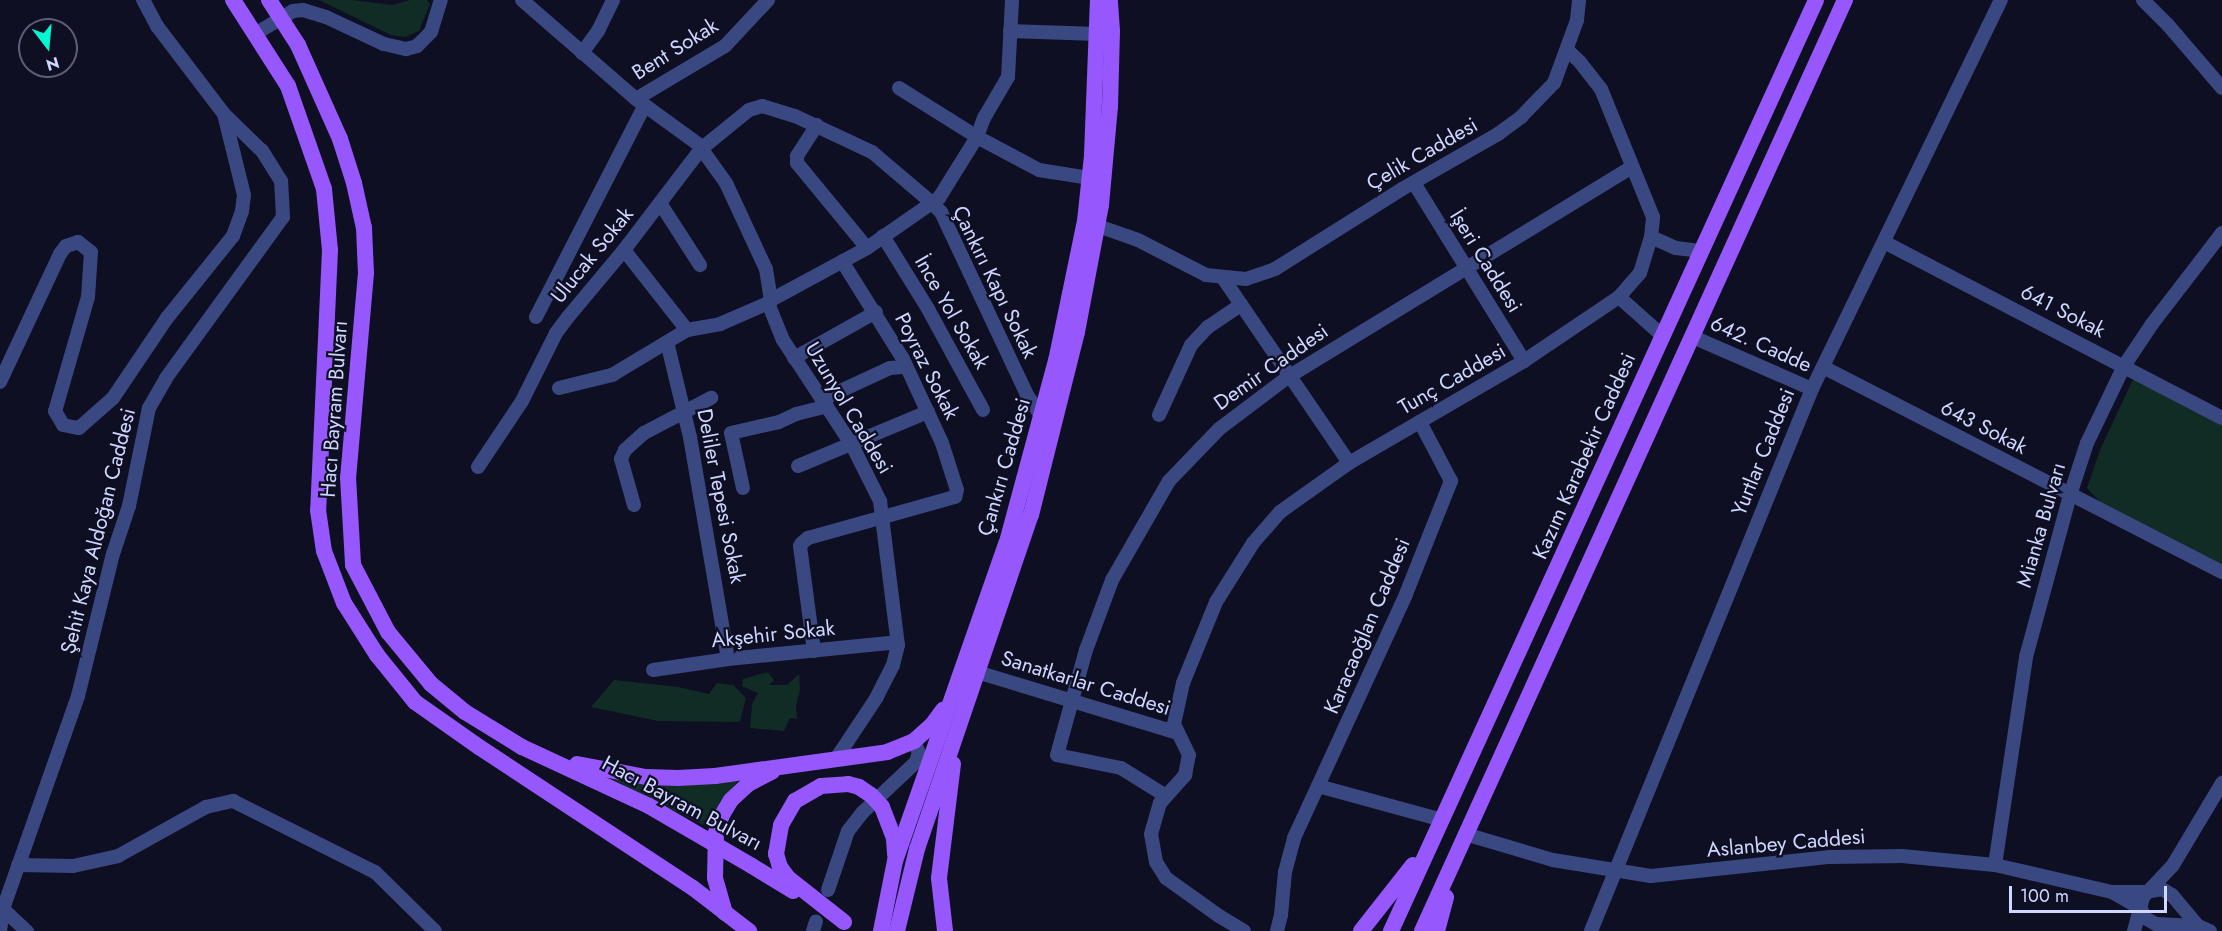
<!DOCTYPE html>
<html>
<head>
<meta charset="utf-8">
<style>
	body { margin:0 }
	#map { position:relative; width:2222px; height:931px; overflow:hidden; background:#0e0f22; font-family:Jost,sans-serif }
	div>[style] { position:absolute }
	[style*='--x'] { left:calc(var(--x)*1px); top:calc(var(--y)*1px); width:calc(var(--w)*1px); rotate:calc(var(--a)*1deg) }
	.green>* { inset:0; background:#112c24 }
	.minor>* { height:14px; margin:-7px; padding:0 7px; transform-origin:7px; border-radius:7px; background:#394881 }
	.major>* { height:16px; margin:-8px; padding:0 8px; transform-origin:8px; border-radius:8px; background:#9657fd }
	.major-bridge>* { height:16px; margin:-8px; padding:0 8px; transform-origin:8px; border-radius:8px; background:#9657fd }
	span { translate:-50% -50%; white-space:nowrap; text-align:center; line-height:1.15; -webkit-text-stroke:4.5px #0e0f22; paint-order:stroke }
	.street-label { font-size:21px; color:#cfd6ff }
	.north { position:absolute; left:18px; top:18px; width:60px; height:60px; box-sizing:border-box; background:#0e0f22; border:2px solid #5b5f7a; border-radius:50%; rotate:164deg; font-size:16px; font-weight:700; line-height:24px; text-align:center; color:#cfd6ff }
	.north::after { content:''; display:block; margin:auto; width:21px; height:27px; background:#02f8d2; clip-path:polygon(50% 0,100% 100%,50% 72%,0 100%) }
	.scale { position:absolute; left:2009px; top:886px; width:158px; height:27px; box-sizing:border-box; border:3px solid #cfd6ff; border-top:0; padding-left:8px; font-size:18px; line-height:21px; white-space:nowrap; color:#cfd6ff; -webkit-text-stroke:4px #0e0f22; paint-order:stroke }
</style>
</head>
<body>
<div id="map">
	<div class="green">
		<i style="clip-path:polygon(319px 0,352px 0,392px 5px,410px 0,427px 0,430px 4px,419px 31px,405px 37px,391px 35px)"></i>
		<i style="clip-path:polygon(2134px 377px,2222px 425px,2222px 566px,2100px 502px,2087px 488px,2100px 450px)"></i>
		<i style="clip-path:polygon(768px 672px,774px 680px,769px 685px,787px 685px,799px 674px,800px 690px,796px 706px,797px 719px,790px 718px,784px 731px,750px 728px,752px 704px,758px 693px,742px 686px,743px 679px)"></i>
		<i style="clip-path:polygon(614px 680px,678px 687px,709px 694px,717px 683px,733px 685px,746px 698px,740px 721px,736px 722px,658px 721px,591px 707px)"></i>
		<i style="clip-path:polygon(605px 776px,740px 778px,722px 802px,709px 828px)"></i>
	</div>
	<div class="minor">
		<i style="--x:522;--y:0;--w:151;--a:41"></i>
		<i style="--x:636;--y:99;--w:77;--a:36"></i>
		<i style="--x:698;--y:144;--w:48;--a:54.3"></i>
		<i style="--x:726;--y:183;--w:95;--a:65.1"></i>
		<i style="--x:766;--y:269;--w:31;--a:81"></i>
		<i style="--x:771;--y:300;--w:4;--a:135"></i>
		<i style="--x:768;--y:303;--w:40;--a:68"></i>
		<i style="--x:783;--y:340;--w:126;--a:56.7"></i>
		<i style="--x:852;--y:445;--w:63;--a:63.4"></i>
		<i style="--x:880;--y:501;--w:145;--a:82.9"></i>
		<i style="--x:898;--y:645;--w:21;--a:104"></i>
		<i style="--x:893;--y:665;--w:36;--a:117"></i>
		<i style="--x:877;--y:697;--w:74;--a:123.5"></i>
		<i style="--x:2143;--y:0;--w:35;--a:45"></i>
		<i style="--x:2168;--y:25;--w:83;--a:49.4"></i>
		<i style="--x:1010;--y:31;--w:88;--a:2"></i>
		<i style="--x:255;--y:34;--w:44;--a:-31.2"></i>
		<i style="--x:293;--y:11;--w:10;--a:-6"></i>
		<i style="--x:303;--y:10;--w:24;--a:17"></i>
		<i style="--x:326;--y:17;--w:64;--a:25"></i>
		<i style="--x:384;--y:44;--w:23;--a:13"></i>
		<i style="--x:406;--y:49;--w:11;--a:-15"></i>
		<i style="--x:417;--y:46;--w:20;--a:-45"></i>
		<i style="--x:431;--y:32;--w:34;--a:-73"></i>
		<i style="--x:582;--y:53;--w:27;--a:-54"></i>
		<i style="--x:598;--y:31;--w:34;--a:-64"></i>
		<i style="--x:899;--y:88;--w:92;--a:32.1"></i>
		<i style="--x:977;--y:137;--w:70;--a:28"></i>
		<i style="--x:1039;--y:170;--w:52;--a:8.9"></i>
		<i style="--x:636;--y:99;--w:104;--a:-30.8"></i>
		<i style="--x:725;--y:46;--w:63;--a:-46.9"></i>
		<i style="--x:817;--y:125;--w:37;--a:123"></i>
		<i style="--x:797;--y:156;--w:7;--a:90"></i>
		<i style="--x:797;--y:163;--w:110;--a:50.5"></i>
		<i style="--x:1414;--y:183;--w:209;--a:58.3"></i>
		<i style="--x:660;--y:203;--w:74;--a:57.2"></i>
		<i style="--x:1098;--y:226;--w:42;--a:19.3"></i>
		<i style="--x:1138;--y:240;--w:76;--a:27.2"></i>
		<i style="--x:1206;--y:275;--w:40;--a:5.7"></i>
		<i style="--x:1246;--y:279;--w:31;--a:-19"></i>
		<i style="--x:1275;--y:269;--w:150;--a:-32.2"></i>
		<i style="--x:1402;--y:189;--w:111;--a:-29.8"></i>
		<i style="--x:1498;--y:134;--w:29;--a:-36"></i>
		<i style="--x:1521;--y:117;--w:47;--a:-45.9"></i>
		<i style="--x:1554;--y:83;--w:67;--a:-69.9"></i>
		<i style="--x:1577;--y:20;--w:20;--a:-84"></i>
		<i style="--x:883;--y:236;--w:86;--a:58.3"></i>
		<i style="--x:928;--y:309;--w:115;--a:61.4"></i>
		<i style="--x:1651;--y:237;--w:27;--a:24"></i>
		<i style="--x:1676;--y:248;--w:26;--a:7"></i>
		<i style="--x:1884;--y:242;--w:381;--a:27.5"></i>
		<i style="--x:624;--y:250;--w:102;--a:51.8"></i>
		<i style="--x:1223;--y:278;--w:224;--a:55.7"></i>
		<i style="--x:1619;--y:297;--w:59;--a:41.6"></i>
		<i style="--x:771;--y:300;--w:109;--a:-28.4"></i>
		<i style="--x:867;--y:248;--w:88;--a:-34.8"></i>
		<i style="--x:939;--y:198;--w:72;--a:-58.1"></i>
		<i style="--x:977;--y:137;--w:20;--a:-70"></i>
		<i style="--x:984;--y:118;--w:48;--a:-59.7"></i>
		<i style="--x:1008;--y:77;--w:77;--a:-87"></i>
		<i style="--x:536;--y:317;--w:238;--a:-62.8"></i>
		<i style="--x:1693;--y:337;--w:130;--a:23.6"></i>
		<i style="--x:667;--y:342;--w:98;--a:76.4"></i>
		<i style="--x:690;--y:437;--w:225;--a:80.3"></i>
		<i style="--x:794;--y:358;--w:94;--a:-29.3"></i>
		<i style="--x:1823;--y:367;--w:449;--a:27.2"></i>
		<i style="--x:0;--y:382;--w:141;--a:-64.9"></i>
		<i style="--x:60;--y:254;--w:10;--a:-53"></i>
		<i style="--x:66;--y:246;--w:13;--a:-18"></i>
		<i style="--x:78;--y:242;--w:16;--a:38"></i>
		<i style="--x:91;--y:252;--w:45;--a:93.8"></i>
		<i style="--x:88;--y:297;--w:119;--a:106.1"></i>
		<i style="--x:55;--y:411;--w:16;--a:60"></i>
		<i style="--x:63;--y:425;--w:16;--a:11"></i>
		<i style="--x:79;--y:428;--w:45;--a:-41.4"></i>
		<i style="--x:113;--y:398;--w:97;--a:-56"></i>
		<i style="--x:167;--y:318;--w:105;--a:-51.2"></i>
		<i style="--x:233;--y:236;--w:27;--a:-70"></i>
		<i style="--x:242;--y:211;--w:16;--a:-83"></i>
		<i style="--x:244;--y:195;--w:83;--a:-103.9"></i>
		<i style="--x:559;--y:388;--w:55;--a:-13.8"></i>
		<i style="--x:612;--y:375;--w:87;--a:-31"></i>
		<i style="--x:687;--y:330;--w:34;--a:-10"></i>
		<i style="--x:720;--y:324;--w:52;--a:-23.6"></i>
		<i style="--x:823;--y:399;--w:74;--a:-24.8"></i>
		<i style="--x:890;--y:368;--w:16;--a:-4"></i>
		<i style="--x:1159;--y:415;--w:77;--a:-65.4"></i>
		<i style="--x:1191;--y:345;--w:25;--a:-47"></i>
		<i style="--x:1208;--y:327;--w:40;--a:-34"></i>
		<i style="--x:798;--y:466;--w:141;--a:-22.6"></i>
		<i style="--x:478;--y:467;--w:79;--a:-56.3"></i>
		<i style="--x:522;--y:401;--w:76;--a:-63.4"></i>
		<i style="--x:556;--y:333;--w:20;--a:-53"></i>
		<i style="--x:568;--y:317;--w:87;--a:-50.1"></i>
		<i style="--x:624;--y:250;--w:127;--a:-52.7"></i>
		<i style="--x:701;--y:149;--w:62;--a:-39.1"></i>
		<i style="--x:749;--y:110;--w:14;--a:-17"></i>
		<i style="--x:762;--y:106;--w:34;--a:17"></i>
		<i style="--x:795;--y:116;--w:85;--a:25.1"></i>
		<i style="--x:872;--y:152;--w:79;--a:40.4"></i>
		<i style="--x:932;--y:203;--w:13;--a:45"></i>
		<i style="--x:941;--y:212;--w:202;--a:64.8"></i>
		<i style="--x:1027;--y:395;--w:27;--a:56"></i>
		<i style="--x:743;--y:488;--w:56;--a:-102.3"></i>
		<i style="--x:731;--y:433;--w:49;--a:-12.9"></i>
		<i style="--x:779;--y:422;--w:19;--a:-25"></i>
		<i style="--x:796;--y:414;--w:32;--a:-14"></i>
		<i style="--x:634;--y:505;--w:48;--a:-105.8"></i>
		<i style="--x:621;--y:459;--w:10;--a:-66"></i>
		<i style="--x:625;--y:450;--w:25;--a:-42"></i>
		<i style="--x:644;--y:433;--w:76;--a:-27.6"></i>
		<i style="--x:814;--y:651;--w:106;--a:-97.6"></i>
		<i style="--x:800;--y:546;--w:4;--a:-56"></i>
		<i style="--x:802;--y:543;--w:8;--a:-40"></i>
		<i style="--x:808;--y:538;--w:153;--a:-15.6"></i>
		<i style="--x:955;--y:497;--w:7;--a:-74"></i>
		<i style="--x:957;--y:490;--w:49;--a:-107.7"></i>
		<i style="--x:942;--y:443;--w:93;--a:-114.9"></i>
		<i style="--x:903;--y:359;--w:115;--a:-121.9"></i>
		<i style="--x:653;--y:670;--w:76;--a:-8.3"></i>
		<i style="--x:728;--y:659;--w:162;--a:-5.7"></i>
		<i style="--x:889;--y:643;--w:9;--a:13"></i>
		<i style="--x:977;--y:672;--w:210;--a:16.9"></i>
		<i style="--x:1318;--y:786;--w:129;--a:15.3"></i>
		<i style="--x:1166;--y:796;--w:53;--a:-148.1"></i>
		<i style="--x:1121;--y:768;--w:65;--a:-168.5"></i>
		<i style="--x:1057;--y:755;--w:109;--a:-74.6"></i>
		<i style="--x:1086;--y:650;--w:75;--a:-69.6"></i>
		<i style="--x:1112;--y:580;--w:114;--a:-60.1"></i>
		<i style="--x:1169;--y:481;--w:72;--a:-46.1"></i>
		<i style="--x:1219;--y:429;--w:86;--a:-37"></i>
		<i style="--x:1288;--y:377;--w:403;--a:-31.4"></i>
		<i style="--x:1465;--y:834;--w:92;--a:16.5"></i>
		<i style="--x:1553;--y:860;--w:99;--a:9.3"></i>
		<i style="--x:1651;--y:876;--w:180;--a:-6.1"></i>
		<i style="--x:1830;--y:857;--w:72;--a:-0.8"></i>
		<i style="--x:1902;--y:856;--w:93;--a:5.5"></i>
		<i style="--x:1995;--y:865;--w:120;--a:13"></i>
		<i style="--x:2112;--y:892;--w:34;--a:30"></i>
		<i style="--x:2141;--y:909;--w:10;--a:66"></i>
		<i style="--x:2145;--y:918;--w:13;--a:29"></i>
		<i style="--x:2156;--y:924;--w:42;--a:2.7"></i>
		<i style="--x:2198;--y:926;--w:13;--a:23"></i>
		<i style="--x:18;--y:865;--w:55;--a:1"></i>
		<i style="--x:73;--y:866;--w:46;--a:-12.5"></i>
		<i style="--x:118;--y:856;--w:101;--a:-29.1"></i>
		<i style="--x:206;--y:807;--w:28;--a:-13"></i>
		<i style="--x:233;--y:801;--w:159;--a:26.6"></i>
		<i style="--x:375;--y:872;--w:84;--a:44.5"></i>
		<i style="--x:1995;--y:865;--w:210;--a:-81.5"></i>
		<i style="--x:2026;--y:657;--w:168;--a:-74.8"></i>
		<i style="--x:2070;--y:495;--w:55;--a:-71.9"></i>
		<i style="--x:2087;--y:443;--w:85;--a:-64.3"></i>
		<i style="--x:2124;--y:366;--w:50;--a:-56.3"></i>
		<i style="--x:2152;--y:324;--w:115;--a:-52.4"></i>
		<i style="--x:828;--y:890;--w:62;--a:-71.3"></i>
		<i style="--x:848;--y:831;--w:24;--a:-52"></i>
		<i style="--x:863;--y:812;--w:73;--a:-43.3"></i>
		<i style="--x:916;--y:762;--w:9;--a:-72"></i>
		<i style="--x:919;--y:753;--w:13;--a:-113"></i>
		<i style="--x:2112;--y:892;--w:35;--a:0"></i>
		<i style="--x:2147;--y:892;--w:15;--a:-11"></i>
		<i style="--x:2162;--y:889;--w:12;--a:31"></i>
		<i style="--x:2172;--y:895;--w:40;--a:50"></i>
		<i style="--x:0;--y:910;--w:3;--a:-18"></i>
		<i style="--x:3;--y:909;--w:33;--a:43"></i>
		<i style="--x:0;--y:931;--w:22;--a:-82"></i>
		<i style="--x:3;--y:909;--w:226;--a:-70.6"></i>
		<i style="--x:78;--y:696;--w:146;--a:-76.2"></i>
		<i style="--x:113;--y:554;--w:51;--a:-71.6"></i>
		<i style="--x:129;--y:506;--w:100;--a:-78.5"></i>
		<i style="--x:149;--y:408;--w:34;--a:-60"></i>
		<i style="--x:166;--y:378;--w:199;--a:-54"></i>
		<i style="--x:283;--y:217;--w:36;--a:-93"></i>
		<i style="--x:281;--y:181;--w:36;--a:-122"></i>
		<i style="--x:262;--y:151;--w:53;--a:-135.8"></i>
		<i style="--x:224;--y:114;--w:111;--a:-127.3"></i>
		<i style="--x:157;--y:26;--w:30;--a:-118"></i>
		<i style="--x:813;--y:931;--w:10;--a:-73"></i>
		<i style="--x:1244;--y:931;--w:29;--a:-149"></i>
		<i style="--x:1219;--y:916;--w:65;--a:-144.4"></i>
		<i style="--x:1166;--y:878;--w:19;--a:-122"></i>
		<i style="--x:1156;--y:862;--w:28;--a:-100"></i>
		<i style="--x:1151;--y:834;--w:32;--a:-74"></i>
		<i style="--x:1160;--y:803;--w:38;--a:-48"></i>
		<i style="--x:1185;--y:775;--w:20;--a:-79"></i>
		<i style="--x:1189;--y:755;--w:34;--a:-116"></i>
		<i style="--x:1174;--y:724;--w:42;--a:-77.6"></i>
		<i style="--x:1183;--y:683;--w:87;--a:-67.8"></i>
		<i style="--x:1216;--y:602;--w:70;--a:-57.9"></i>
		<i style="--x:1253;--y:543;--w:41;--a:-48.9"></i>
		<i style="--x:1280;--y:512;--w:85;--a:-35.4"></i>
		<i style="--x:1349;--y:463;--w:203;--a:-30.2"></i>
		<i style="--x:1524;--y:361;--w:115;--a:-34"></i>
		<i style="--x:1619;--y:297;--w:32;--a:-49"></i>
		<i style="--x:1640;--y:273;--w:38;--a:-73"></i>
		<i style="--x:1651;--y:237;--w:20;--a:-84"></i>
		<i style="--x:1653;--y:217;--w:138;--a:-112.1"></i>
		<i style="--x:1601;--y:89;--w:34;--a:-128"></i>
		<i style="--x:1580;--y:62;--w:18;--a:-137"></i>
		<i style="--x:1277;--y:931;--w:16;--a:-76"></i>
		<i style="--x:1281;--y:915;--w:43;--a:-84.7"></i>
		<i style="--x:1285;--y:872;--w:35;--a:-75"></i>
		<i style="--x:1294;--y:838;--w:268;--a:-65.3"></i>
		<i style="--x:1406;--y:594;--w:122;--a:-68.3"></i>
		<i style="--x:1451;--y:481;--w:67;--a:-117.7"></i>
		<i style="--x:1591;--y:931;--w:585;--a:-67.82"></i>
		<i style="--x:1812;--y:389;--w:432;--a:-64.1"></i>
		<i style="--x:2134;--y:931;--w:35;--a:-75"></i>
		<i style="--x:2143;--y:897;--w:44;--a:-46.8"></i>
		<i style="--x:2173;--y:865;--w:96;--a:-59.1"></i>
	</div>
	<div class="major">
		<i style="--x:233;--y:0;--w:102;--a:57.4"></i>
		<i style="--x:288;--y:86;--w:109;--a:70.7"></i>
		<i style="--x:324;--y:189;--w:61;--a:84.4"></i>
		<i style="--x:330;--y:250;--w:260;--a:92.6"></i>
		<i style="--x:318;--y:510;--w:41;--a:81.7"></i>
		<i style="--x:324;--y:551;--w:56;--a:69"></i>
		<i style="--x:344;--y:603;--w:62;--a:57.6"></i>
		<i style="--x:377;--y:655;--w:60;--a:51"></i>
		<i style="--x:415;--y:702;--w:78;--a:35.1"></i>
		<i style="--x:479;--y:747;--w:256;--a:33.4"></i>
		<i style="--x:693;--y:888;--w:71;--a:37.5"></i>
		<i style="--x:269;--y:0;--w:54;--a:57.2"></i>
		<i style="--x:298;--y:45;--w:103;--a:65.9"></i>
		<i style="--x:340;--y:139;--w:46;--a:72.3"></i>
		<i style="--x:354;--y:183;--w:46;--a:77.5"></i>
		<i style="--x:364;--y:228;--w:45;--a:87.5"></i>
		<i style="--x:366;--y:273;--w:205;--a:95"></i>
		<i style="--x:348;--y:477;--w:88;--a:86.7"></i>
		<i style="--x:353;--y:565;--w:76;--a:62.4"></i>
		<i style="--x:388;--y:632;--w:67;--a:50.4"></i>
		<i style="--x:431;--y:684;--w:44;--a:39.5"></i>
		<i style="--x:465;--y:712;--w:67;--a:31.6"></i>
		<i style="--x:522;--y:747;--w:140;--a:24.9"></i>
		<i style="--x:577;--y:764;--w:70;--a:10.7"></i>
		<i style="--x:646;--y:777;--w:32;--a:2"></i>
		<i style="--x:678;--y:778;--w:37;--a:-3"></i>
		<i style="--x:715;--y:776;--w:174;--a:-7.9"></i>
		<i style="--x:887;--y:752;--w:29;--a:-22"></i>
		<i style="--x:914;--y:741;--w:24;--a:-42"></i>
		<i style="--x:932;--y:725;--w:19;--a:-54"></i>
		<i style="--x:752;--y:866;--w:48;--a:31.4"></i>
		<i style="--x:725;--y:913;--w:37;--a:-106"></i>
		<i style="--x:715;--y:877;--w:44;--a:-88.7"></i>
		<i style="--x:716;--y:833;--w:19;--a:-72"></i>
		<i style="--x:722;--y:815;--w:17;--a:-59"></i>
		<i style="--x:731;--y:800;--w:23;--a:-43"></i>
		<i style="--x:748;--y:784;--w:27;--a:-27"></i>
		<i style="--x:844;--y:922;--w:71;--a:-141.8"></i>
		<i style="--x:788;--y:878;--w:14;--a:-126"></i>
		<i style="--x:780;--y:867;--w:14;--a:-107"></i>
		<i style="--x:776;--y:854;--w:29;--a:-80"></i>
		<i style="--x:781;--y:825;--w:28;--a:-60"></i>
		<i style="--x:795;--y:801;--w:30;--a:-30"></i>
		<i style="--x:821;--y:786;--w:27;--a:-4"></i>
		<i style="--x:848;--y:784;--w:11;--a:15"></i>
		<i style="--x:859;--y:787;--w:14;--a:34"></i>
		<i style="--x:871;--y:795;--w:16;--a:47"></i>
		<i style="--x:882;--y:807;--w:34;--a:69"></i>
		<i style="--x:894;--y:839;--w:16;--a:86"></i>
		<i style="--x:881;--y:931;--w:71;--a:-78.7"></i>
		<i style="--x:895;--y:861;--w:338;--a:-70.7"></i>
		<i style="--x:1007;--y:542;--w:188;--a:-74.9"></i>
		<i style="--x:1056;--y:361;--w:143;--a:-78.3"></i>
		<i style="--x:1085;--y:221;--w:66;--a:-83.9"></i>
		<i style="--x:1092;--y:155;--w:155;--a:-87.8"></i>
		<i style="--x:897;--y:931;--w:84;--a:-76.3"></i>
		<i style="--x:917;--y:849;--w:353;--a:-71.2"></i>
		<i style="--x:1031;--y:515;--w:189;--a:-75.9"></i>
		<i style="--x:1077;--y:332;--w:129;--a:-79.3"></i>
		<i style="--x:1101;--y:205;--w:98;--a:-84.8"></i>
		<i style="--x:1110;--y:107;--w:76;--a:-88.5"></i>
		<i style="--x:1112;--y:31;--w:31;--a:-94"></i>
		<i style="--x:945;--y:931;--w:53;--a:-96.5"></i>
		<i style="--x:939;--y:878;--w:115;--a:-83"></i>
		<i style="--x:1361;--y:931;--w:84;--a:-51.8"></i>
		<i style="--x:1391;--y:931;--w:1023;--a:-65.46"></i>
		<i style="--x:1422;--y:931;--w:1023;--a:-65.57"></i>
		<i style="--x:1437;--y:931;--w:35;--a:-75"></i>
	</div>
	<div class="major-bridge">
		<i style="--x:649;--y:806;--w:119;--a:30.2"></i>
	</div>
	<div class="street-label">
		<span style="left:675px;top:49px;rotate:-32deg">Bent Sokak</span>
		<span style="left:1422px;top:154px;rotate:-30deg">Çelik Caddesi</span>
		<span style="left:592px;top:255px;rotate:-51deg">Ulucak Sokak</span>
		<span style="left:1486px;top:261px;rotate:58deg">İşeri Caddesi</span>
		<span style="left:995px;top:282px;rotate:64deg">Çankırı Kapı Sokak</span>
		<span style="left:2063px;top:311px;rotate:27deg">641 Sokak</span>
		<span style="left:952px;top:312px;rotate:60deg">İnce Yol Sokak</span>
		<span style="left:1761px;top:344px;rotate:24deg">642. Cadde</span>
		<span style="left:927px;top:366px;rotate:63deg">Poyraz Sokak</span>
		<span style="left:1271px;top:367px;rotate:-35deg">Demir Caddesi</span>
		<span style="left:1452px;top:379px;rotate:-30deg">Tunç Caddesi</span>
		<span style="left:849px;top:408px;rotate:59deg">Uzunyol Caddesi</span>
		<span style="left:334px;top:409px;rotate:-86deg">Hacı Bayram Bulvarı</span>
		<span style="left:1984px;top:427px;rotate:27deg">643 Sokak</span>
		<span style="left:1763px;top:452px;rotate:-68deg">Yurtlar Caddesi</span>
		<span style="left:1584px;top:456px;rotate:-66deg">Kazım Karabekir Caddesi</span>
		<span style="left:1004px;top:467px;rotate:-74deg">Çankırı Caddesi</span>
		<span style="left:721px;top:496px;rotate:79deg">Deliler Tepesi Sokak</span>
		<span style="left:2041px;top:525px;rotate:-74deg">Mianka Bulvarı</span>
		<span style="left:98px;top:531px;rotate:-76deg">Şehit Kaya Aldoğan Caddesi</span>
		<span style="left:1367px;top:626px;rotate:-67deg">Karacaoğlan Caddesi</span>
		<span style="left:773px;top:634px;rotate:-6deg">Akşehir Sokak</span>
		<span style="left:1086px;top:683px;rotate:17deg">Sanatkarlar Caddesi</span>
		<span style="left:682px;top:803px;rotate:28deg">Hacı Bayram Bulvarı</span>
		<span style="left:1786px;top:843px;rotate:-5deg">Aslanbey Caddesi</span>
	</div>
	<div class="north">N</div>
	<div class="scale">100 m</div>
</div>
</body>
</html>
